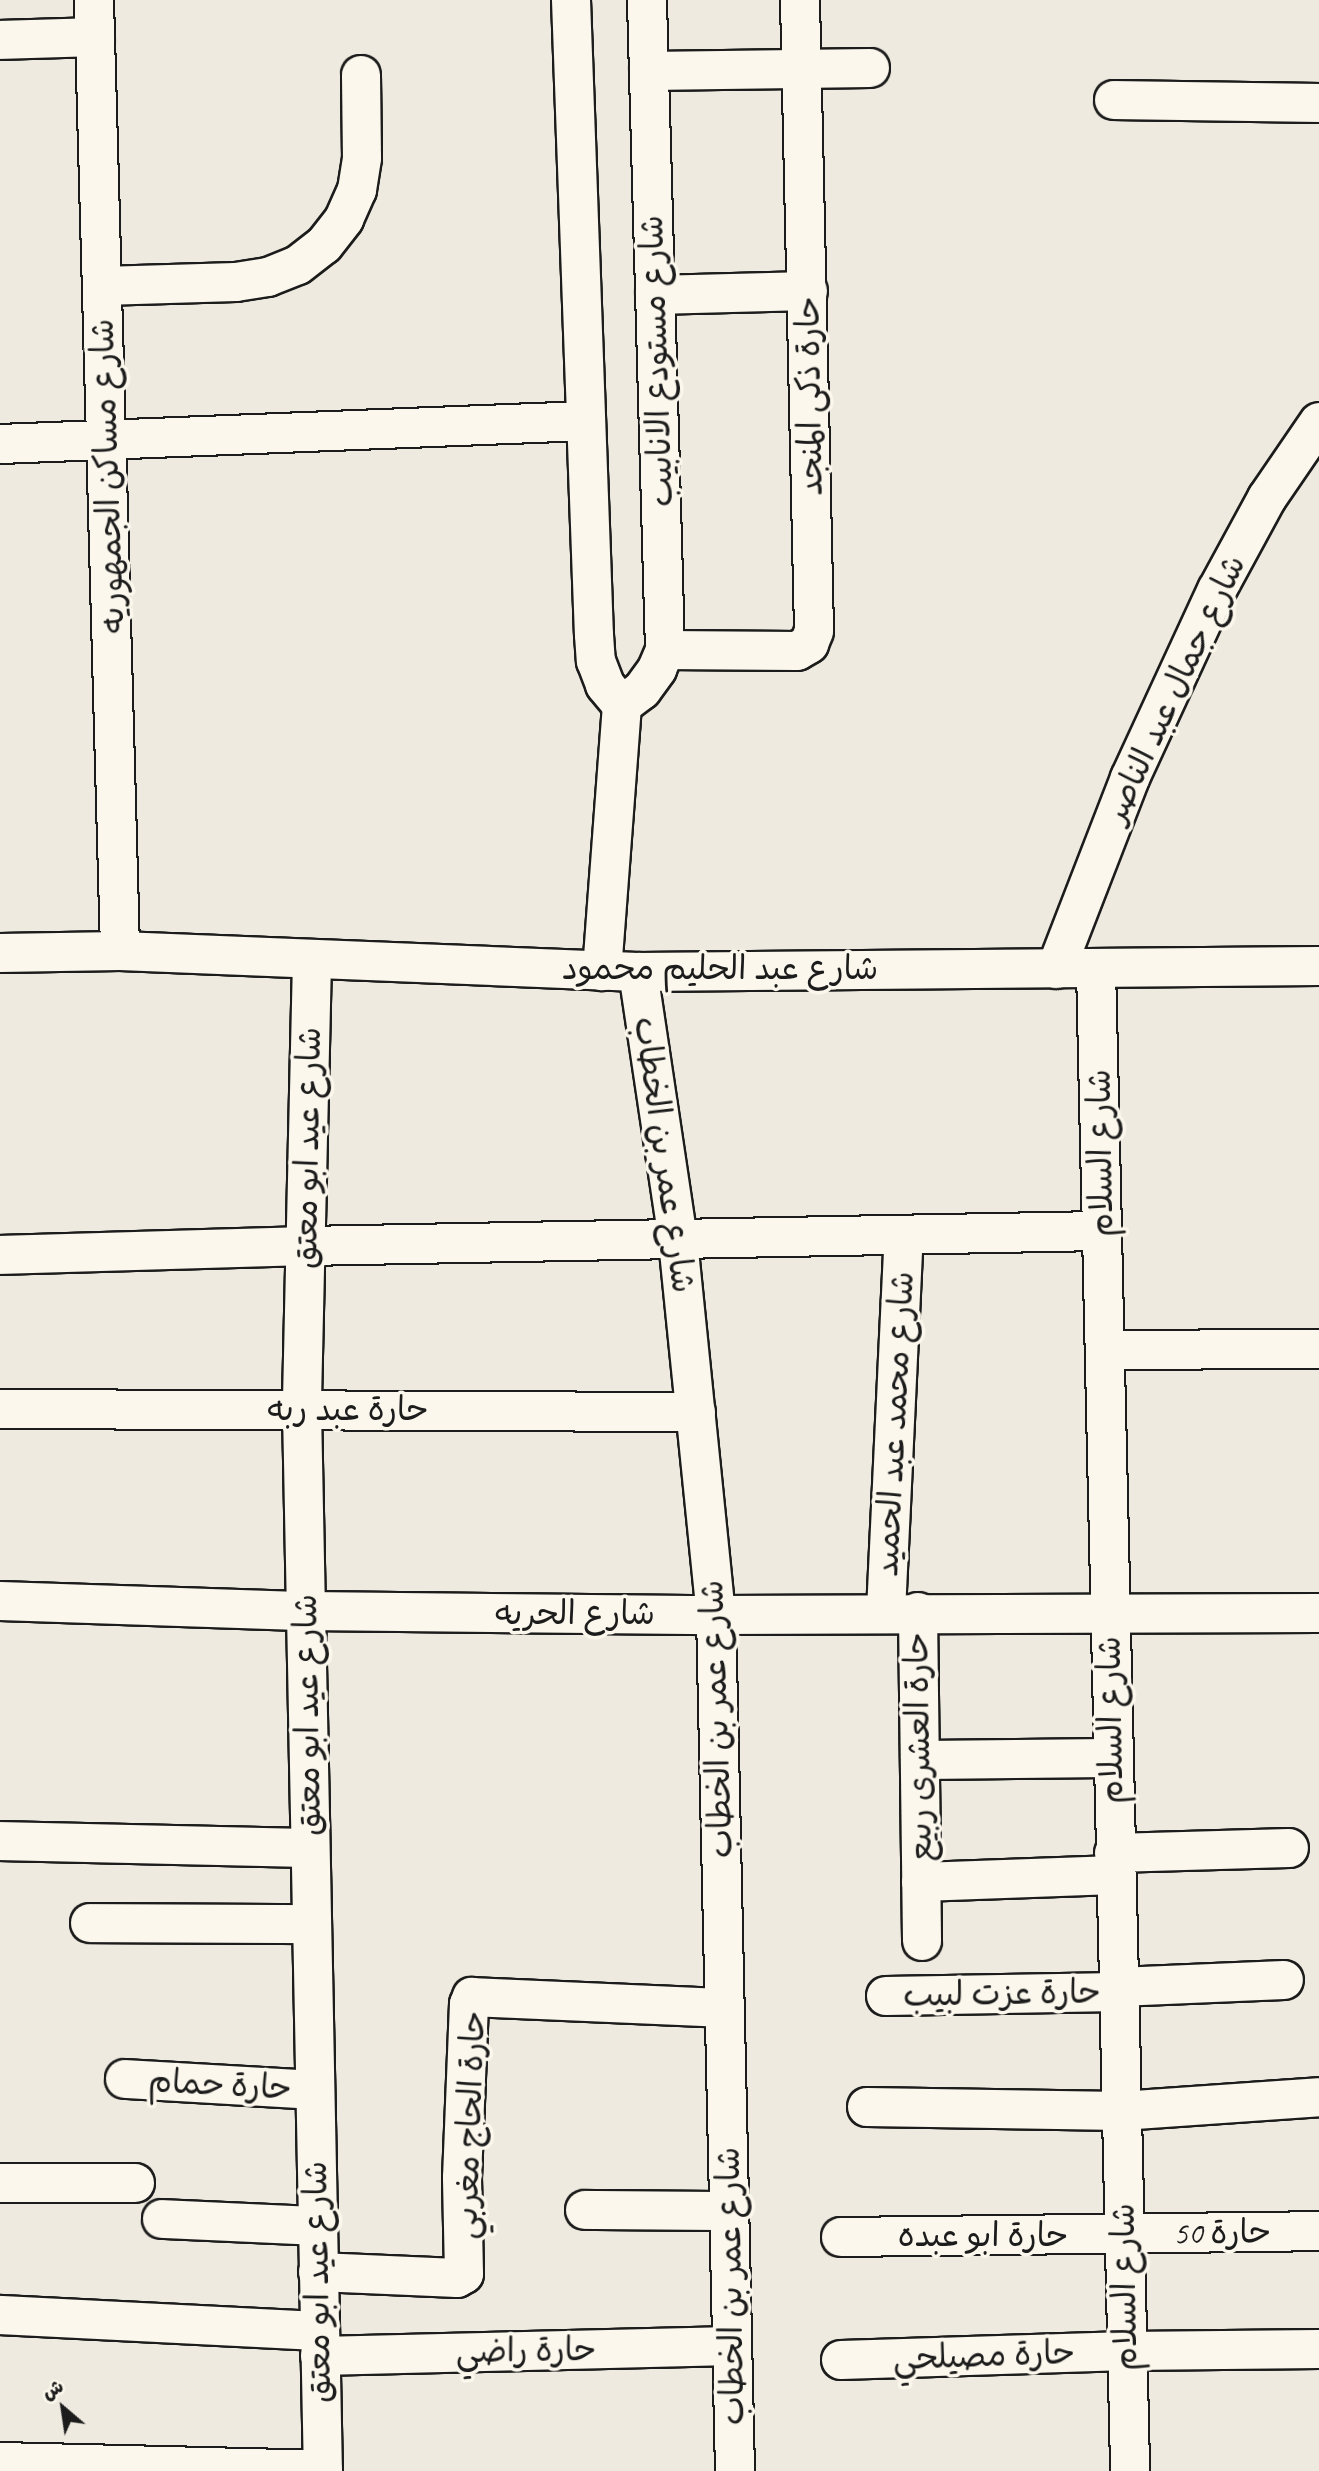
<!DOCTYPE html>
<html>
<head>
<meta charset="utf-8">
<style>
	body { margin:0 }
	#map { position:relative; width:1319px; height:2471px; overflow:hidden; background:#eeeadf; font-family:Caveat,"Playpen Sans Arabic",sans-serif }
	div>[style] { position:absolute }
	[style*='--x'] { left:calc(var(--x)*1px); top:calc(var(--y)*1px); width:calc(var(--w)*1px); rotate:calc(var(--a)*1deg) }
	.roads { filter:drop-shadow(2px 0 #1c1c1c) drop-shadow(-2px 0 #1c1c1c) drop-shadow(0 2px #1c1c1c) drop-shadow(0 -2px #1c1c1c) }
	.minor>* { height:38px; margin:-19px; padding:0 19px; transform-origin:19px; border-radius:19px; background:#fbf7ec }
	span { translate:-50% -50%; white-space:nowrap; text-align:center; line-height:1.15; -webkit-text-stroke:7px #fbf7ec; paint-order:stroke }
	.street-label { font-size:33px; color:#1c1c1c }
	.north { position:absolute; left:28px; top:2373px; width:70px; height:70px; -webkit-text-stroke:5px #fbf7ec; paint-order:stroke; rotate:331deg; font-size:19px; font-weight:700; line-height:28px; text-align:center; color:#1c1c1c }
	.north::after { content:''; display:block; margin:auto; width:24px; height:32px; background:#1c1c1c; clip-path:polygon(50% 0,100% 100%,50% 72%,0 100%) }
</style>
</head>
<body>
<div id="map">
	<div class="roads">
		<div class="minor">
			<i style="--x:94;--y:0;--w:951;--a:88.43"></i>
			<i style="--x:571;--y:0;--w:635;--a:87.93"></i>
			<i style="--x:594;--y:635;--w:26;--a:86"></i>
			<i style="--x:596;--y:661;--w:26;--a:69"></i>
			<i style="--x:605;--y:685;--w:26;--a:50"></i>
			<i style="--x:622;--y:705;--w:267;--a:94.3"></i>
			<i style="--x:0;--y:40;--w:95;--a:-1.8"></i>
			<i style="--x:649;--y:71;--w:221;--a:-0.8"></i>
			<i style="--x:1114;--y:100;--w:205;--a:0.8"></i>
			<i style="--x:102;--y:286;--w:134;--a:-1.7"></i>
			<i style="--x:236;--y:282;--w:32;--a:-9"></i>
			<i style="--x:268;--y:277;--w:32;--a:-22"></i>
			<i style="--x:298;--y:265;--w:33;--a:-38"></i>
			<i style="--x:324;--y:245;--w:33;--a:-52"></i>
			<i style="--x:344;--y:219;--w:32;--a:-66"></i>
			<i style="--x:357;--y:190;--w:32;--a:-81"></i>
			<i style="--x:362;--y:158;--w:83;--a:-90.7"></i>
			<i style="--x:655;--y:295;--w:153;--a:-1.5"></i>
			<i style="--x:0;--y:444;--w:586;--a:-2.25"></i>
			<i style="--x:665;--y:650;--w:132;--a:0.4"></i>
			<i style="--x:797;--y:651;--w:14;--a:-30"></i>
			<i style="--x:809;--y:644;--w:14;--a:-69"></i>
			<i style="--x:814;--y:631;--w:631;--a:-91.27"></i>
			<i style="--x:622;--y:705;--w:25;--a:-37"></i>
			<i style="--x:642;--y:690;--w:26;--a:-54"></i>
			<i style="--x:657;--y:669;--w:21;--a:-67"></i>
			<i style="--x:665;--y:650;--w:650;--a:-91.59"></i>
			<i style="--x:0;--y:953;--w:120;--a:-1"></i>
			<i style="--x:120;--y:951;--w:518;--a:2.32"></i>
			<i style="--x:638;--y:972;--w:681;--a:-0.5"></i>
			<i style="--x:312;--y:960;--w:450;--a:91.3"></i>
			<i style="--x:302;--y:1410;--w:1061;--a:88.87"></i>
			<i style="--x:1096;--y:968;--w:1503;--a:88.7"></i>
			<i style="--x:1056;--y:969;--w:205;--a:-68.8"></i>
			<i style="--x:1130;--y:778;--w:207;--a:-65.2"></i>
			<i style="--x:1217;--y:590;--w:105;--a:-61.5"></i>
			<i style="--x:1267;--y:498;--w:92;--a:-55.6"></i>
			<i style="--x:638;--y:972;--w:272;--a:81.5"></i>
			<i style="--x:678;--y:1241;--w:376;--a:84.2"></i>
			<i style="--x:716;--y:1615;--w:856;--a:88.73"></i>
			<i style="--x:0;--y:1255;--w:305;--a:-1.7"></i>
			<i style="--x:305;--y:1246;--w:797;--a:-1.08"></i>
			<i style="--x:1106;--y:1350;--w:213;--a:-0.3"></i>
			<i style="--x:0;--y:1409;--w:696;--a:0.25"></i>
			<i style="--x:0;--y:1601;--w:307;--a:1.9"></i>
			<i style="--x:307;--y:1611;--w:409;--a:0.6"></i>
			<i style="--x:716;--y:1615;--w:603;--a:-0.19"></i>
			<i style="--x:886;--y:1612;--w:376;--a:-87.3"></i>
			<i style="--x:918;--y:1612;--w:329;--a:89.3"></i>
			<i style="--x:920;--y:1760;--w:192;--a:-0.6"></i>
			<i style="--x:0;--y:1841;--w:310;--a:1.3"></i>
			<i style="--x:1114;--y:1853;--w:175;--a:-1.6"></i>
			<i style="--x:921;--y:1882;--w:194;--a:-2.1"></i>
			<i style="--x:90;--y:1923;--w:222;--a:0.3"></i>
			<i style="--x:1118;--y:1987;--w:166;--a:-2.4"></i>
			<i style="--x:886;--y:1996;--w:232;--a:-1"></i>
			<i style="--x:125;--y:2079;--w:189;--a:3.3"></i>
			<i style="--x:867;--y:2107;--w:254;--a:0.9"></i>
			<i style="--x:1121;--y:2111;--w:198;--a:-4"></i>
			<i style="--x:0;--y:2183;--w:135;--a:0"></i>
			<i style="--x:585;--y:2210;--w:144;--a:0.4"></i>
			<i style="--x:162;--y:2219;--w:155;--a:2.6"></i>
			<i style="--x:841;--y:2237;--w:478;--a:-0.7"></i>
			<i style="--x:318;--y:2272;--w:139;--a:2.5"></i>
			<i style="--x:457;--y:2278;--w:8;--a:-30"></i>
			<i style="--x:464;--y:2274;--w:96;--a:-91.2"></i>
			<i style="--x:462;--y:2178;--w:174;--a:-87.7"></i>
			<i style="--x:469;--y:2004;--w:8;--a:-67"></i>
			<i style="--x:472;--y:1997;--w:253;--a:2.5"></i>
			<i style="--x:0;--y:2315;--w:319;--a:2.9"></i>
			<i style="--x:320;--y:2356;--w:412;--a:-1.4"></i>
			<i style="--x:841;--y:2360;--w:286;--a:-1.8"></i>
			<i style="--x:1127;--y:2351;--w:192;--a:-0.6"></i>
			<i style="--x:0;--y:2462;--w:323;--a:1.4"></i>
		</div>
	</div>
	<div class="street-label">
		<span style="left:657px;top:361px;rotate:-92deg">شارع مستودع الانابيب</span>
		<span style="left:810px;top:396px;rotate:-91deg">حارة ذكى المنجد</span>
		<span style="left:108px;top:476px;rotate:-92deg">شارع مساكن الجمهوريه</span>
		<span style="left:1175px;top:689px;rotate:-65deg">شارع جمال عبد الناصر</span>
		<span style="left:720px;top:969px">شارع عبد الحليم محمود</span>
		<span style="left:308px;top:1148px;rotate:-89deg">شارع عيد ابو معتق</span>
		<span style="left:1101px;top:1153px;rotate:-91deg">شارع السلام</span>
		<span style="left:664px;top:1155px;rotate:82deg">شارع عمر بن الخطاب</span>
		<span style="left:348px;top:1410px">حارة عبد ربه</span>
		<span style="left:895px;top:1424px;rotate:-87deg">شارع محمد عبد الحميد</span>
		<span style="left:575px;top:1614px">شارع الحريه</span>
		<span style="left:308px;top:1715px;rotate:-91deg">شارع عيد ابو معتق</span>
		<span style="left:717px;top:1719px;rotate:-92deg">شارع عمر بن الخطاب</span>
		<span style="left:1111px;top:1720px;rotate:-91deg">شارع السلام</span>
		<span style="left:919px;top:1747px;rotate:-91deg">حارة العشرى ربيع</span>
		<span style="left:1002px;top:1994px;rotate:-1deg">حارة عزت لبيب</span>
		<span style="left:220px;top:2085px;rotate:3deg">حارة حمام</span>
		<span style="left:470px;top:2125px;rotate:-88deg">حارة الحاج مغربي</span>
		<span style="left:1222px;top:2233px;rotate:-1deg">حارة 50</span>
		<span style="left:983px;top:2236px">حارة ابو عبده</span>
		<span style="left:318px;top:2282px;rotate:-91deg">شارع عيد ابو معتق</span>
		<span style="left:731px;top:2286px;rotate:-91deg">شارع عمر بن الخطاب</span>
		<span style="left:1125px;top:2287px;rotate:-91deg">شارع السلام</span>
		<span style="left:526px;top:2351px;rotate:-1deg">حارة راضي</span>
		<span style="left:984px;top:2356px;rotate:-2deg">حارة مصيلحي</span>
	</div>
	<div class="north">ش</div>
</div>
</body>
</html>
